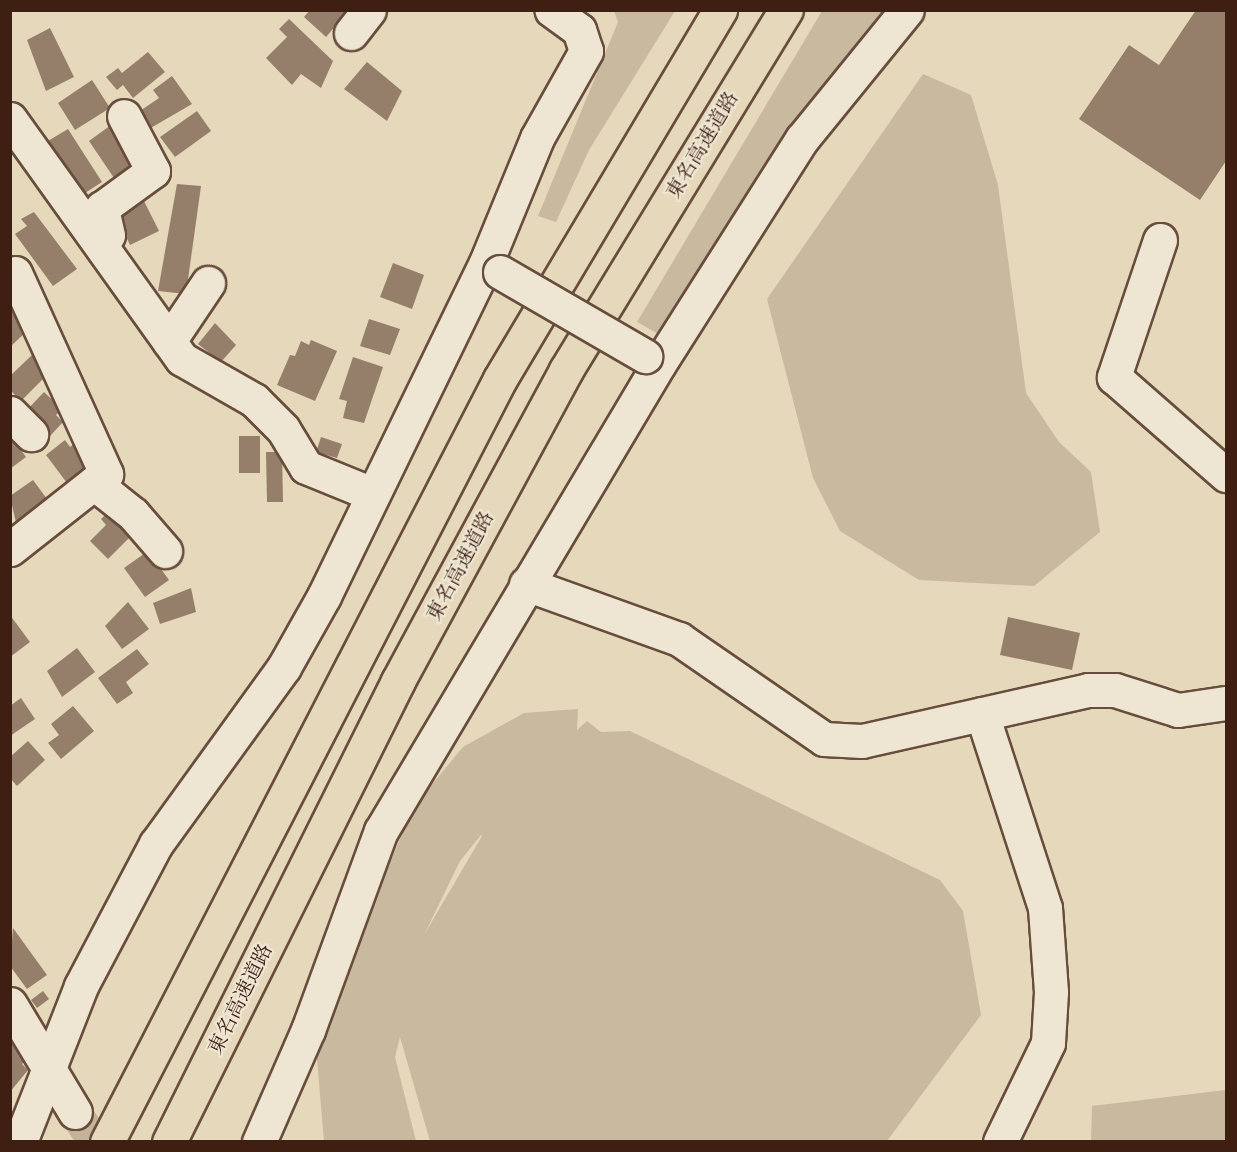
<!DOCTYPE html>
<html>
<head>
<meta charset="utf-8">
<style>
	body { margin:0 }
	#map { position:relative; width:1237px; height:1152px; overflow:hidden; background:#e5d8bb; font-family:"IM FELL French Canon","Noto Serif JP",serif }
	div>[style] { position:absolute }
	[style*='--x'] { left:calc(var(--x)*1px); top:calc(var(--y)*1px); width:calc(var(--w)*1px); rotate:calc(var(--a)*1deg) }
	.green>* { inset:0; background:#c9b99e }
	.building>* { inset:0; background:#957f6a }
	.minor-tunnel>* { height:33px; margin-top:-16.5px; transform-origin:0; background:repeating-linear-gradient(90deg,#c4b399 0 33px,transparent 0 49px) }
	.roads { filter:drop-shadow(2px 0 #684d3c) drop-shadow(-2px 0 #684d3c) drop-shadow(0 2px #684d3c) drop-shadow(0 -2px #684d3c) }
	.minor>* { height:33px; margin:-16.5px; padding:0 16.5px; transform-origin:16.5px; border-radius:16.5px; background:#eee6d3 }
	.highway>* { height:33px; margin:-16.5px; padding:0 16.5px; transform-origin:16.5px; border-radius:16.5px; background:#e5d8bb }
	.bridges { filter:drop-shadow(2px 0 #684d3c) drop-shadow(-2px 0 #684d3c) drop-shadow(0 2px #684d3c) drop-shadow(0 -2px #684d3c) }
	.minor-bridge>* { height:33px; margin:-16.5px; padding:0 16.5px; transform-origin:16.5px; border-radius:16.5px; background:#eee6d3 }
	span { translate:-50% -50%; white-space:nowrap; text-align:center; line-height:1.15; -webkit-text-stroke:4.5px #eee6d3; paint-order:stroke }
	.street-label { font-size:20px; color:#3e1f12 }
	.frame { position:absolute; inset:0; border:12px solid #3e1f12; pointer-events:none }
</style>
</head>
<body>
<div id="map">
	<div class="green">
		<i style="clip-path:polygon(614px 11px,675px 11px,589px 150px,556px 222px,538px 216px,618px 22px)"></i>
		<i style="clip-path:polygon(822px 11px,886px 11px,662px 336px,637px 322px)"></i>
		<i style="clip-path:polygon(923px 74px,971px 95px,998px 185px,1026px 393px,1059px 442px,1091px 472px,1100px 532px,1034px 586px,919px 580px,840px 531px,813px 478px,767px 299px)"></i>
		<i style="clip-path:polygon(evenodd,578px 709px,577px 730px,587px 721px,601px 732px,630px 731px,940px 880px,963px 911px,981px 1015px,887px 1141px,430px 1141px,400px 1037px,395px 1057px,416px 1141px,324px 1141px,317px 1059px,343px 973px,414px 806px,463px 747px,524px 713px,578px 709px,481px 835px,482px 836px,424px 935px,460px 861px,481px 835px)"></i>
		<i style="clip-path:polygon(1226px 1090px,1226px 1141px,1091px 1141px,1092px 1106px)"></i>
	</div>
	<div class="building">
		<i style="clip-path:polygon(310px 10px,349px 10px,326px 37px,304px 17px)"></i>
		<i style="clip-path:polygon(1196px 10px,1226px 10px,1226px 161px,1200px 200px,1079px 119px,1129px 45px,1159px 65px)"></i>
		<i style="clip-path:polygon(289px 19px,333px 61px,321px 88px,301px 74px,292px 85px,266px 58px,287px 37px,279px 29px)"></i>
		<i style="clip-path:polygon(50px 28px,74px 77px,46px 91px,27px 40px)"></i>
		<i style="clip-path:polygon(148px 52px,165px 72px,133px 98px,123px 85px,117px 90px,106px 77px,118px 68px,122px 73px)"></i>
		<i style="clip-path:polygon(367px 62px,402px 91px,387px 121px,344px 89px)"></i>
		<i style="clip-path:polygon(172px 76px,192px 104px,149px 129px,137px 113px,159px 98px,153px 90px)"></i>
		<i style="clip-path:polygon(92px 80px,110px 108px,75px 130px,58px 103px)"></i>
		<i style="clip-path:polygon(197px 111px,211px 131px,175px 157px,160px 137px)"></i>
		<i style="clip-path:polygon(111px 125px,137px 162px,114px 178px,89px 141px)"></i>
		<i style="clip-path:polygon(68px 129px,102px 182px,82px 195px,48px 141px)"></i>
		<i style="clip-path:polygon(177px 184px,201px 186px,186px 294px,158px 291px)"></i>
		<i style="clip-path:polygon(144px 201px,159px 231px,130px 245px,116px 215px)"></i>
		<i style="clip-path:polygon(34px 212px,77px 269px,53px 286px,15px 234px,27px 226px,21px 219px)"></i>
		<i style="clip-path:polygon(393px 263px,424px 275px,412px 309px,380px 297px)"></i>
		<i style="clip-path:polygon(10px 310px,29px 329px,10px 347px)"></i>
		<i style="clip-path:polygon(369px 319px,400px 329px,390px 355px,360px 346px)"></i>
		<i style="clip-path:polygon(215px 323px,236px 345px,221px 362px,198px 344px)"></i>
		<i style="clip-path:polygon(311px 340px,337px 351px,315px 401px,277px 385px,290px 355px,295px 356px,301px 341px,309px 345px)"></i>
		<i style="clip-path:polygon(32px 355px,49px 373px,21px 401px,10px 390px,10px 376px)"></i>
		<i style="clip-path:polygon(353px 357px,383px 367px,364px 423px,343px 418px,347px 401px,339px 399px)"></i>
		<i style="clip-path:polygon(44px 392px,62px 409px,56px 415px,63px 422px,50px 436px,25px 412px)"></i>
		<i style="clip-path:polygon(10px 435px,26px 457px,10px 469px)"></i>
		<i style="clip-path:polygon(239px 436px,260px 436px,260px 473px,239px 473px)"></i>
		<i style="clip-path:polygon(321px 437px,342px 444px,337px 458px,316px 452px)"></i>
		<i style="clip-path:polygon(65px 440px,70px 447px,75px 443px,91px 465px,67px 483px,46px 455px)"></i>
		<i style="clip-path:polygon(266px 452px,282px 452px,283px 502px,267px 502px)"></i>
		<i style="clip-path:polygon(33px 480px,47px 499px,16px 523px,10px 496px)"></i>
		<i style="clip-path:polygon(113px 507px,136px 531px,108px 559px,90px 541px,106px 525px,101px 519px)"></i>
		<i style="clip-path:polygon(148px 551px,169px 580px,145px 597px,124px 568px)"></i>
		<i style="clip-path:polygon(191px 588px,196px 612px,160px 624px,153px 603px)"></i>
		<i style="clip-path:polygon(128px 602px,149px 629px,122px 649px,105px 626px)"></i>
		<i style="clip-path:polygon(10px 615px,30px 642px,10px 657px)"></i>
		<i style="clip-path:polygon(1008px 617px,1080px 633px,1072px 670px,1000px 655px)"></i>
		<i style="clip-path:polygon(77px 648px,95px 672px,62px 697px,47px 671px)"></i>
		<i style="clip-path:polygon(137px 649px,149px 664px,126px 682px,133px 693px,117px 704px,98px 678px)"></i>
		<i style="clip-path:polygon(21px 698px,35px 719px,10px 736px,10px 706px)"></i>
		<i style="clip-path:polygon(73px 706px,94px 731px,61px 759px,48px 743px,59px 735px,51px 724px)"></i>
		<i style="clip-path:polygon(28px 741px,45px 760px,17px 786px,10px 778px,10px 757px)"></i>
		<i style="clip-path:polygon(13px 928px,47px 975px,27px 989px,10px 966px)"></i>
		<i style="clip-path:polygon(43px 991px,49px 999px,37px 1008px,31px 1000px)"></i>
		<i style="clip-path:polygon(10px 1043px,28px 1057px,22px 1064px,28px 1070px,10px 1092px)"></i>
	</div>
	<div class="minor-tunnel">
		<i style="--x:75;--y:1112;--w:36;--a:56"></i>
	</div>
	<div class="roads">
		<div class="minor">
			<i style="--x:351;--y:33;--w:29;--a:-52"></i>
			<i style="--x:10;--y:119;--w:295;--a:54.4"></i>
			<i style="--x:182;--y:359;--w:83;--a:29.7"></i>
			<i style="--x:254;--y:400;--w:41;--a:45"></i>
			<i style="--x:283;--y:429;--w:44;--a:58.8"></i>
			<i style="--x:306;--y:467;--w:71;--a:22.2"></i>
			<i style="--x:1160;--y:240;--w:145;--a:108.6"></i>
			<i style="--x:1114;--y:377;--w:149;--a:41.2"></i>
			<i style="--x:99;--y:242;--w:11;--a:-38"></i>
			<i style="--x:108;--y:235;--w:28;--a:-103"></i>
			<i style="--x:102;--y:208;--w:63;--a:-36"></i>
			<i style="--x:153;--y:171;--w:62;--a:-117.8"></i>
			<i style="--x:15;--y:273;--w:221;--a:65.6"></i>
			<i style="--x:106;--y:474;--w:15;--a:143"></i>
			<i style="--x:169;--y:341;--w:70;--a:-56.1"></i>
			<i style="--x:10;--y:413;--w:30;--a:45"></i>
			<i style="--x:10;--y:549;--w:107;--a:-38.2"></i>
			<i style="--x:94;--y:483;--w:50;--a:38.5"></i>
			<i style="--x:133;--y:514;--w:49;--a:49.1"></i>
			<i style="--x:526;--y:584;--w:163;--a:19.8"></i>
			<i style="--x:679;--y:639;--w:176;--a:34.6"></i>
			<i style="--x:824;--y:739;--w:38;--a:3"></i>
			<i style="--x:862;--y:741;--w:232;--a:-12.7"></i>
			<i style="--x:1088;--y:690;--w:27;--a:0"></i>
			<i style="--x:1115;--y:690;--w:66;--a:17.6"></i>
			<i style="--x:1178;--y:710;--w:49;--a:-8.3"></i>
			<i style="--x:982;--y:714;--w:204;--a:72"></i>
			<i style="--x:1045;--y:908;--w:84;--a:85.9"></i>
			<i style="--x:1051;--y:992;--w:51;--a:93.4"></i>
			<i style="--x:1048;--y:1043;--w:110;--a:115.9"></i>
			<i style="--x:10;--y:1004;--w:126;--a:59"></i>
			<i style="--x:20;--y:1142;--w:168;--a:-68.6"></i>
			<i style="--x:81;--y:986;--w:161;--a:-62.2"></i>
			<i style="--x:156;--y:844;--w:218;--a:-54.1"></i>
			<i style="--x:284;--y:667;--w:81;--a:-60.6"></i>
			<i style="--x:324;--y:596;--w:368;--a:-64.1"></i>
			<i style="--x:485;--y:265;--w:137;--a:-67.7"></i>
			<i style="--x:537;--y:138;--w:100;--a:-60.6"></i>
			<i style="--x:586;--y:51;--w:22;--a:-108"></i>
			<i style="--x:579;--y:30;--w:34;--a:-144"></i>
			<i style="--x:259;--y:1142;--w:122;--a:-66.4"></i>
			<i style="--x:308;--y:1030;--w:212;--a:-69.9"></i>
			<i style="--x:381;--y:831;--w:543;--a:-59.24"></i>
			<i style="--x:659;--y:364;--w:267;--a:-57.6"></i>
			<i style="--x:802;--y:139;--w:166;--a:-50.9"></i>
		</div>
		<div class="highway">
			<i style="--x:107;--y:1142;--w:858;--a:-62.75"></i>
			<i style="--x:500;--y:379;--w:430;--a:-59.2"></i>
			<i style="--x:169;--y:1142;--w:515;--a:-63.58"></i>
			<i style="--x:398;--y:681;--w:353;--a:-61.6"></i>
			<i style="--x:566;--y:370;--w:422;--a:-58.6"></i>
		</div>
	</div>
	<div class="bridges">
		<div class="minor-bridge">
			<i style="--x:500;--y:272;--w:168;--a:30.1"></i>
		</div>
	</div>
	<div class="street-label">
		<span style="left:702px;top:145px;rotate:-59deg">東名高速道路</span>
		<span style="left:460px;top:566px;rotate:-62deg">東名高速道路</span>
		<span style="left:240px;top:999px;rotate:-64deg">東名高速道路</span>
	</div>
	<div class="frame"></div>
</div>
</body>
</html>
